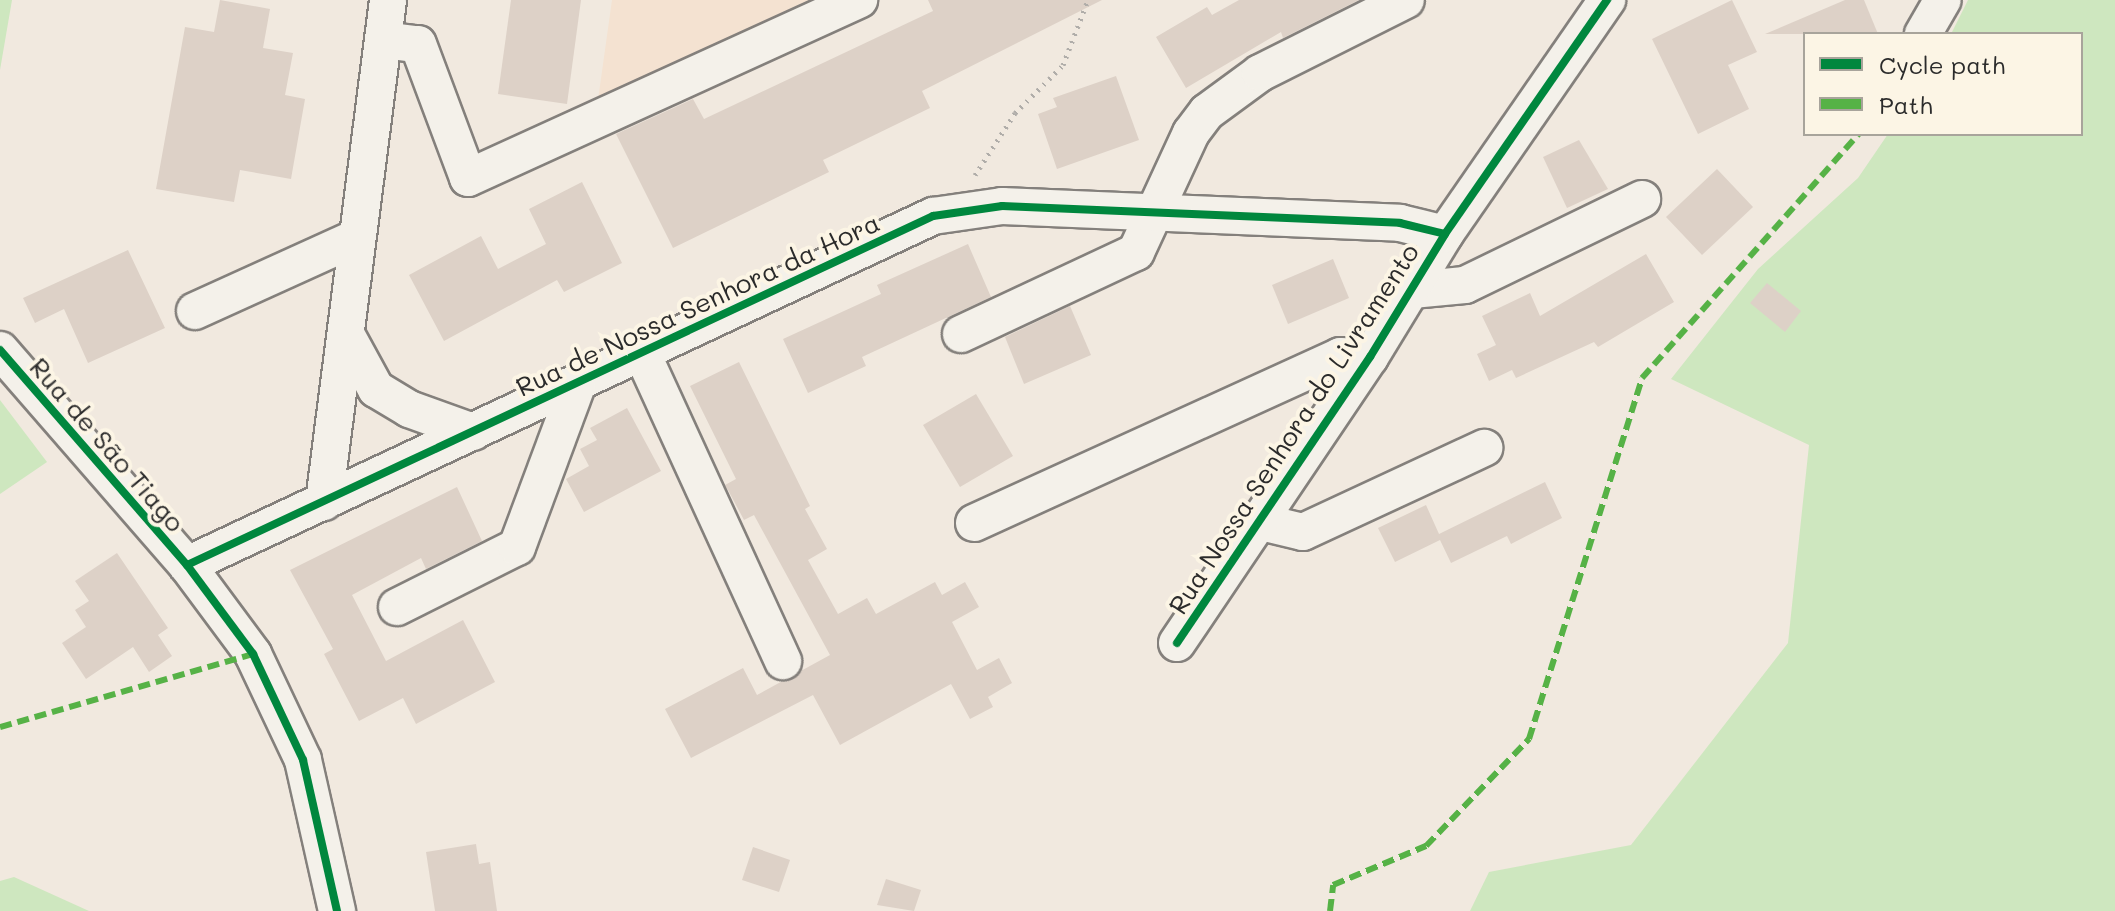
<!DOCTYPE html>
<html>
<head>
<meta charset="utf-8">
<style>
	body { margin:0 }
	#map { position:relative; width:2115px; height:911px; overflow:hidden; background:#f1e9df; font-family:Mali,sans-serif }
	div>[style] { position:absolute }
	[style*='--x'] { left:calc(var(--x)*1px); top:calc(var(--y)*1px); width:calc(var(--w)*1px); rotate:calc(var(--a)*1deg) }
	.built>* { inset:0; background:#f4e2d1 }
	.green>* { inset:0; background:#cee7bf }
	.building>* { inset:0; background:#ddd1c7 }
	.path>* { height:5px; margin-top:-2.5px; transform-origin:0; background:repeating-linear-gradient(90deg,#b0ada9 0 2px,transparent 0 8px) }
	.roads { filter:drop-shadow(2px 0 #84807c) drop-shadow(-2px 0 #84807c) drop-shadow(0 2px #84807c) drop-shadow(0 -2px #84807c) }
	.minor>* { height:36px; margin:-18px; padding:0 18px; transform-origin:18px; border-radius:18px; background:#f4f1ea }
	.quiet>* { height:6px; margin-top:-3px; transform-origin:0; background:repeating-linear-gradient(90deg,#56b246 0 12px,transparent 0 18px) }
	.cycleway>* { height:8px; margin:-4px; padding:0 4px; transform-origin:4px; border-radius:4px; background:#00873e }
	span { translate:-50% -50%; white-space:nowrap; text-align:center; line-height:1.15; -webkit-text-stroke:8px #fcf5e5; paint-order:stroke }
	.street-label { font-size:26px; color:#2b2b2b }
	.legend { position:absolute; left:1803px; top:32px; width:280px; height:104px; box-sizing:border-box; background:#fcf5e5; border:2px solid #a8a49b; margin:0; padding:10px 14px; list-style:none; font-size:24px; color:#2b2b2b }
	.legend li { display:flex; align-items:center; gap:16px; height:40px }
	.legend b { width:40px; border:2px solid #a8a49b }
</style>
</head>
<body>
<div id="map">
	<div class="built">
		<i style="clip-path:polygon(612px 0,831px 0,597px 107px)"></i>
	</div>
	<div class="green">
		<i style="clip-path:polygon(0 0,12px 0,0 70px)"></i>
		<i style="clip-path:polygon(1968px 0,2115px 0,2115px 911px,1470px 911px,1489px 872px,1631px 845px,1788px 643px,1809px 445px,1671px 379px,1758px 269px,1858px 178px,1888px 134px,2081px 134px,2081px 34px,1951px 34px)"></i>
		<i style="clip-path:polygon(0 400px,47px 462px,0 494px)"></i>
		<i style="clip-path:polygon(14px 877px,89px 911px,0 911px,0 881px)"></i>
	</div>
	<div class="building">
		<i style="clip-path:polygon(220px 0,270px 9px,263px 48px,293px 53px,285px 95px,305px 99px,291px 179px,240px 170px,234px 202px,156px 189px,185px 27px,214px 32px)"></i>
		<i style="clip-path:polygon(511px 0,581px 0,567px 104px,498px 94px)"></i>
		<i style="clip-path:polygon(928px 0,1102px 0,922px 91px,930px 108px,823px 160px,829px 172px,673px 248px,616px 134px,693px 99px,704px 119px,933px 11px)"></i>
		<i style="clip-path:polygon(1239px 0,1359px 0,1283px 38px,1281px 32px,1186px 88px,1156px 37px,1207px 7px,1212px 15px)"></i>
		<i style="clip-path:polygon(1732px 0,1757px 52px,1728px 65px,1749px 109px,1698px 134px,1652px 39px)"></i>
		<i style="clip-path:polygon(1845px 0,1864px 0,1878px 34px,1765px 34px)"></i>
		<i style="clip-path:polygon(1116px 76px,1139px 140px,1057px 169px,1038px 114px,1057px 107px,1053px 98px)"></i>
		<i style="clip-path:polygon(1579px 140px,1608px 189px,1567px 208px,1543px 157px)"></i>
		<i style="clip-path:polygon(1717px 169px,1753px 207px,1702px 255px,1666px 217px)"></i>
		<i style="clip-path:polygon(582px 182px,622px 263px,564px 292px,557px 280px,444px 341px,409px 275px,481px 236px,498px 269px,546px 244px,529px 209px)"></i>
		<i style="clip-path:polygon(968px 244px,991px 297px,862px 357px,866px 366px,808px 393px,783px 339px,881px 294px,877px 285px)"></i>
		<i style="clip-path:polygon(128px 250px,165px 328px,88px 363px,64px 309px,35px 323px,23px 298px)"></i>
		<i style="clip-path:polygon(1646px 254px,1674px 302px,1598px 347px,1594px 342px,1516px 378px,1512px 370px,1489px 381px,1477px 354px,1496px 345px,1482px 316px,1530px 293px,1540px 316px)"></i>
		<i style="clip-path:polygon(1333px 259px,1349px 298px,1288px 324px,1272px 285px)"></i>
		<i style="clip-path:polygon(1767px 283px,1801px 311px,1785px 332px,1750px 303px)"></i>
		<i style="clip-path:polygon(1070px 306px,1091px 355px,1024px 384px,1005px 337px)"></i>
		<i style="clip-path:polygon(739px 362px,810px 506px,805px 509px,827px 549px,808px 560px,838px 614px,867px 598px,876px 614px,935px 582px,942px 595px,965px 582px,979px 607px,952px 622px,977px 670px,999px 658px,1012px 683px,988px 697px,993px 707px,970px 719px,951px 684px,840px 745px,813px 695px,691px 758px,665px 709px,743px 668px,757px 695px,830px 655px,754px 515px,744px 520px,728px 490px,725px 485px,736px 479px,690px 386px)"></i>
		<i style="clip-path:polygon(976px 394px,1013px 456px,960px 487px,923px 425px)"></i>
		<i style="clip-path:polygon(627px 408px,661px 471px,584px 512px,566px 479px,589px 466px,580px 449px,597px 440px,590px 428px)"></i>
		<i style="clip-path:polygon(1545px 482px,1562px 518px,1511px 544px,1507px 536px,1451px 563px,1440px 540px,1395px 562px,1378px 528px,1426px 505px,1439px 534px)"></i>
		<i style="clip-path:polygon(457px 487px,482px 541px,426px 569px,421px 558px,352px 595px,386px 661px,463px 620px,495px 682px,416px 724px,403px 698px,359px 721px,324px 654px,333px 649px,290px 570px)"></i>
		<i style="clip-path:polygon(117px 553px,168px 628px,158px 635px,172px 656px,149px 672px,133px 647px,86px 679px,62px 643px,86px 627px,75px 610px,89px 601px,75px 581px)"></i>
		<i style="clip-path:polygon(476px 844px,479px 864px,490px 862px,497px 911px,435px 911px,426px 852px)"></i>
		<i style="clip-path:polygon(753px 847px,790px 860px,779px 892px,742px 880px)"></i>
		<i style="clip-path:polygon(886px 879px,921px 890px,914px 911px,877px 905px)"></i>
	</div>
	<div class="path">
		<i style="--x:975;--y:175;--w:74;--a:-57.2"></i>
		<i style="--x:1015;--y:113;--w:68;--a:-45"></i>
		<i style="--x:1063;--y:65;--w:70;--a:-69"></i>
	</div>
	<div class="roads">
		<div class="minor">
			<i style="--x:1923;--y:34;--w:39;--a:-60"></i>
			<i style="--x:383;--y:40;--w:35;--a:7"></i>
			<i style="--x:418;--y:44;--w:143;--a:69.5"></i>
			<i style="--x:468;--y:178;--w:430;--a:-24.5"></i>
			<i style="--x:1412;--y:290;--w:53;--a:-5.4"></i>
			<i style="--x:1465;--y:285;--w:197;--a:-25.9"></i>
			<i style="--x:195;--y:311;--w:177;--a:-24.4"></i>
			<i style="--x:346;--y:334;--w:63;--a:61.4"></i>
			<i style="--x:376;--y:389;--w:39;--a:31"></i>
			<i style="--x:409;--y:409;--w:68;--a:19.8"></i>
			<i style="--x:961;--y:334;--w:193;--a:-25.1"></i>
			<i style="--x:1136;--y:252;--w:131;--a:-65.2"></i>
			<i style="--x:1191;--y:133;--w:26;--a:-53"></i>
			<i style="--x:1207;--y:112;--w:66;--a:-36.3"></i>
			<i style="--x:1260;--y:73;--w:163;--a:-26.6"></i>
			<i style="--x:0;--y:350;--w:285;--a:49"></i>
			<i style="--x:187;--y:565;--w:111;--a:53.4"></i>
			<i style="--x:253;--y:654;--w:117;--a:64.7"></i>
			<i style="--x:303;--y:760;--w:155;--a:77.3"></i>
			<i style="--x:642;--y:353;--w:339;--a:65.4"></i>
			<i style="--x:324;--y:502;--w:506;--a:-82.73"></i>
			<i style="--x:1257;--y:521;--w:47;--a:13.4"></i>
			<i style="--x:1303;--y:532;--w:200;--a:-24.9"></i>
			<i style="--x:974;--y:523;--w:402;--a:-24.5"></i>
			<i style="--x:1340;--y:356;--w:30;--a:2"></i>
			<i style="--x:187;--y:565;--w:824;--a:-25.07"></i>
			<i style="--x:933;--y:216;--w:70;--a:-8.2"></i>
			<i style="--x:1002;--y:206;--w:398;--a:2.4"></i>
			<i style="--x:1400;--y:223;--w:46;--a:13.7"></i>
			<i style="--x:397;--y:607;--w:134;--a:-26.6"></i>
			<i style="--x:517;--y:547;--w:172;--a:-69.6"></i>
			<i style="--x:1177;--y:643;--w:345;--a:-56"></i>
			<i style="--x:1370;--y:357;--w:144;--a:-58.6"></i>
			<i style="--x:1445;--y:234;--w:285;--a:-55.3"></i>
		</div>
	</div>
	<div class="quiet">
		<i style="--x:0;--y:727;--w:263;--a:-16.1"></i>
		<i style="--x:1330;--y:911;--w:26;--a:-83"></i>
		<i style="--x:1333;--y:885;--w:101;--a:-22.8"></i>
		<i style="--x:1426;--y:846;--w:149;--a:-46.1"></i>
		<i style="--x:1529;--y:739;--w:378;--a:-72.6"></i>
		<i style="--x:1642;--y:378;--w:327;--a:-48.4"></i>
	</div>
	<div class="cycleway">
		<i style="--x:0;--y:350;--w:285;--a:49"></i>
		<i style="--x:187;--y:565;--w:111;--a:53.4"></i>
		<i style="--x:253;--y:654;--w:117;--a:64.7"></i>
		<i style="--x:303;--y:760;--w:155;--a:77.3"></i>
		<i style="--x:187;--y:565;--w:824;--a:-25.07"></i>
		<i style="--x:933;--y:216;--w:70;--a:-8.2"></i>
		<i style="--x:1002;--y:206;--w:398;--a:2.4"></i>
		<i style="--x:1400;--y:223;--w:46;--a:13.7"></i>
		<i style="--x:1177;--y:643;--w:345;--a:-56"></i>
		<i style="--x:1370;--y:357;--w:144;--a:-58.6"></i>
		<i style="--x:1445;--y:234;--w:285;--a:-55.3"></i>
	</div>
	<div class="street-label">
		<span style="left:698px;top:305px;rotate:-25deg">Rua de Nossa Senhora da Hora</span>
		<span style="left:1294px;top:429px;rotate:-57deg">Rua Nossa Senhora do Livramento</span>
		<span style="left:107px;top:445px;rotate:49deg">Rua de São Tiago</span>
	</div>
	<ul class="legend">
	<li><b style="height:10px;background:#00873e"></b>Cycle path</li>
	<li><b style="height:10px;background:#56b246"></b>Path</li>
	</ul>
</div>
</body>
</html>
